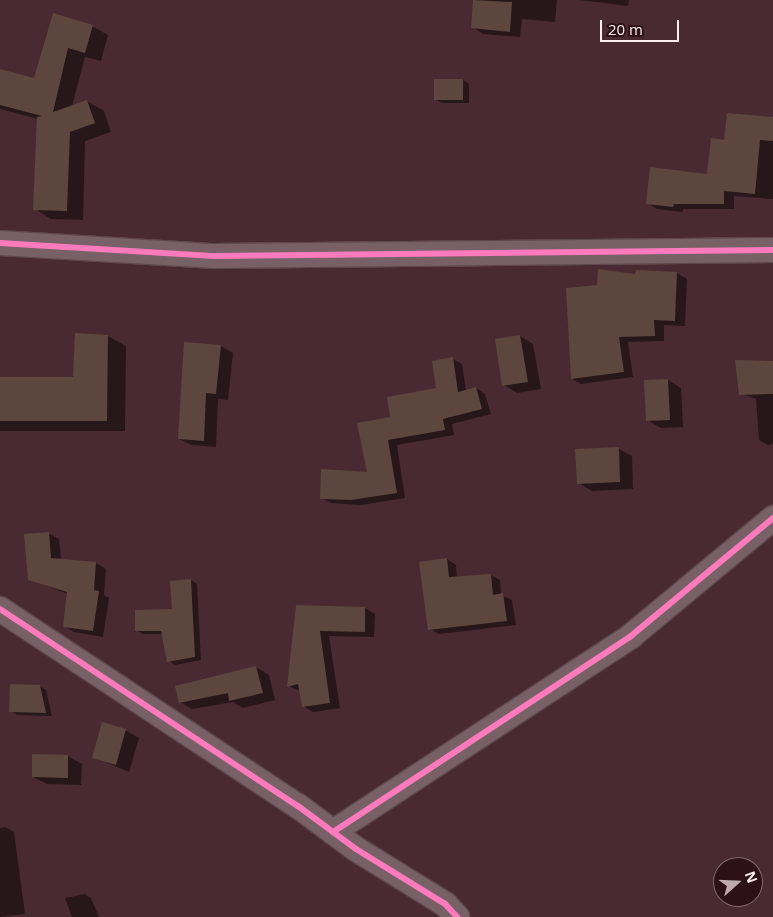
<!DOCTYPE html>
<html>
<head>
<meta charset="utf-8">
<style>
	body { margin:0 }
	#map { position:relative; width:773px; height:917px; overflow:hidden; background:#4a2a32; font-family:"Open Sans",sans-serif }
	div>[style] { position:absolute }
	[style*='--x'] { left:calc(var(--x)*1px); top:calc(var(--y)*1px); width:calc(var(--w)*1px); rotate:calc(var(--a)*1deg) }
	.shadow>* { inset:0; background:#0007 }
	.building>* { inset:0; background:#5d463e }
	.roads { filter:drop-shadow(1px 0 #5f474e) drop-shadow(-1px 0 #5f474e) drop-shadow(0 1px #5f474e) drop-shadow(0 -1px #5f474e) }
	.minor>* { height:24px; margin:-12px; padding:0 12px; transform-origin:12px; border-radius:12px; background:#786166 }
	.cycleway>* { height:6px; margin:-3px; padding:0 3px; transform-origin:3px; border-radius:3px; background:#fd7abc }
	span { translate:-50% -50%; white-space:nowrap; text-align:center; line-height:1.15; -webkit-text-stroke:5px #2c1218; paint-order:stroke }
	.north { position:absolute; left:713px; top:857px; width:50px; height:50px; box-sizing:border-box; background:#2c1218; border:1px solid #806a6f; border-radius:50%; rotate:70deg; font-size:14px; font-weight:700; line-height:20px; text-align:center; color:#ffeff2 }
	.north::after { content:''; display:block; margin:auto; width:18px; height:22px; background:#c0aaaf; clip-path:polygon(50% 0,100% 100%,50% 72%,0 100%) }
	.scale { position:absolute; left:600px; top:20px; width:79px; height:22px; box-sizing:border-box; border:2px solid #ffeff2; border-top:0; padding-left:6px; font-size:15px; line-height:18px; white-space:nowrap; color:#ffeff2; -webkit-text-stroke:4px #2c1218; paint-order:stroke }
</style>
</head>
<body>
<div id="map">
	<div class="shadow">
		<i style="clip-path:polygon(475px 0,557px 0,555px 22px,522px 19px,520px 37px,483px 34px,473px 27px)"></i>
		<i style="clip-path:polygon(579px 0,629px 0,628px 6px)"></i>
		<i style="clip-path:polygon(53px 15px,92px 26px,108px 35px,101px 61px,85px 57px,72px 106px,87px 101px,104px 111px,111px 132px,85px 141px,83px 220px,51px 219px,35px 209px,38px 119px,0 109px,0 71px,35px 79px)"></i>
		<i style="clip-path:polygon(463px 80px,469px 84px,469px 103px,442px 103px,435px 99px)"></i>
		<i style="clip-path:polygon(773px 118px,773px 199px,734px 196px,734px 209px,683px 209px,683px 212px,657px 209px,647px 203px,708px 175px,725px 142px)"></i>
		<i style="clip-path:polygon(637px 271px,677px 273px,687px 279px,685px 326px,664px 325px,664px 341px,628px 342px,633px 377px,581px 384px,572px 379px)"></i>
		<i style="clip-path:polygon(108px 336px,126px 346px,125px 431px,0 431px,0 379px,74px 378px)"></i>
		<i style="clip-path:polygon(520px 336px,533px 344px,541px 389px,517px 393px,504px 385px)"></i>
		<i style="clip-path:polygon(221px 346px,233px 353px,228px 400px,218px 399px,216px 447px,191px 445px,179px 439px)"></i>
		<i style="clip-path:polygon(453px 359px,462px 364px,466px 391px,476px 388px,485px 394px,491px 414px,452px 424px,454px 435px,397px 445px,405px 498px,361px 505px,331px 503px,321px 498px,368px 473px,392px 418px,438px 389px)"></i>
		<i style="clip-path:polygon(773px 362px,773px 444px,768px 445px,759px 440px,756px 399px,741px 394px)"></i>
		<i style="clip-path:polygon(668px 380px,681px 388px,683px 427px,661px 428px,647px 420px)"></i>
		<i style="clip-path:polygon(619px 449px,632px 456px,633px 489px,592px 491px,578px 483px)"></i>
		<i style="clip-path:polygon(48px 533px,59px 539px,61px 560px,96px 563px,106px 569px,104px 595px,109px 598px,103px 637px,74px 632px,64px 626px,68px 594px,29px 579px)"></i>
		<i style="clip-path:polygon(447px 559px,456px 565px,457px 578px,491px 575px,500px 580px,501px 595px,512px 600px,516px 625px,439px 634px,430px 629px)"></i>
		<i style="clip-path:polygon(191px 580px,197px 584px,201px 660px,175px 665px,169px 661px,163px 634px,143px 634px,136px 630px,173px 611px)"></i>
		<i style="clip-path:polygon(297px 606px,365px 608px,375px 614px,374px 637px,329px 636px,340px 708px,313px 712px,303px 706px,301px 691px,288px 686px)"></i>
		<i style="clip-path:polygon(256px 667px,269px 675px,275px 700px,243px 708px,233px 702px,192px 709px,180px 702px)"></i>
		<i style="clip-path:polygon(40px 686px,46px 690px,52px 716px,17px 715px,11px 711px)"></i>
		<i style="clip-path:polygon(125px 730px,139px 738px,129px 772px,93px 757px)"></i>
		<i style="clip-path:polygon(34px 755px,68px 756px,82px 764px,81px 785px,47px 784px,33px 777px)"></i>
		<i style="clip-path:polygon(5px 827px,14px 832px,25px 914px,0 917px,0 828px)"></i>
		<i style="clip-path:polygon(85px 894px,91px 898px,99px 917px,72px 917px,65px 898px)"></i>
	</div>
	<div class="building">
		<i style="clip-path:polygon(473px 0,512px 2px,510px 32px,471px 28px)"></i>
		<i style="clip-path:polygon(53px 13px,93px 25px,85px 53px,68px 48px,53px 112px,87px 100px,95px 123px,70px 132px,67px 211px,33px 210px,37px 117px,42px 116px,0 105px,0 69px,34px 78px)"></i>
		<i style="clip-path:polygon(434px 79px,463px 79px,463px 100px,434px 100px)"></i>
		<i style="clip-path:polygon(727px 113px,773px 117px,773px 141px,760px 140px,755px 194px,724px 191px,724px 204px,674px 204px,673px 207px,646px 204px,650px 167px,707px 174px,711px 138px,724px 140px)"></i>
		<i style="clip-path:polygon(598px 269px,635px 274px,636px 270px,677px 272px,675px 321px,654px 320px,655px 336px,619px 337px,624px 372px,571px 379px,566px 288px,597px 285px)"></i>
		<i style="clip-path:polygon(75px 333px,108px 335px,107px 421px,0 421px,0 377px,73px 377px)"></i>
		<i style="clip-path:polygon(520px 335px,528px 382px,502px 386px,495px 339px)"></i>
		<i style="clip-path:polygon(184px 342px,221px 345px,216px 394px,206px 393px,204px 441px,178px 439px)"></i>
		<i style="clip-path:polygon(453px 357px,458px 392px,476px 387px,482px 409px,443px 419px,445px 430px,388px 440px,397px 493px,351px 500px,320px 499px,321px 469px,367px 472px,357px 423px,390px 417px,387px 397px,436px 388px,432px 361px)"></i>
		<i style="clip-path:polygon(735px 360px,773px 361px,773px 394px,739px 395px)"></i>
		<i style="clip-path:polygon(668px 379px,670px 420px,646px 421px,644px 380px)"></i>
		<i style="clip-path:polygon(619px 447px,620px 482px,577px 484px,575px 449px)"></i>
		<i style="clip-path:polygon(49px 532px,51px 558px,96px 562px,94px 590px,99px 591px,93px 631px,63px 627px,67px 592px,28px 580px,24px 534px)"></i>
		<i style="clip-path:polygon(447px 558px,449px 577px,491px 574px,493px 595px,503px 593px,507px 621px,428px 630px,419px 562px)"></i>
		<i style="clip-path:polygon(191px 579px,195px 657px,167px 662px,161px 631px,135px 631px,135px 610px,172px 609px,170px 581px)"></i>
		<i style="clip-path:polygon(296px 605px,365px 607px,365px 632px,320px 631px,330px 703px,302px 707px,298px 684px,287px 687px)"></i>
		<i style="clip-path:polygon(256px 666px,263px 693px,229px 701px,228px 693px,179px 703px,175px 686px)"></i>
		<i style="clip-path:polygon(10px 684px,40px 685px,46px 713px,9px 712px)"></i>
		<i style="clip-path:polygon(102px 722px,126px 729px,116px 765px,92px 758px)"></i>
		<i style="clip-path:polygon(32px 754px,68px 755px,68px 778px,32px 777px)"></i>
	</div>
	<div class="roads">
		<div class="minor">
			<i style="--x:0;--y:243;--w:215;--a:3.5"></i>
			<i style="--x:215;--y:256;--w:558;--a:-0.62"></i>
			<i style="--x:0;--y:609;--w:357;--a:33.5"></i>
			<i style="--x:298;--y:806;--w:72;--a:36.6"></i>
			<i style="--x:356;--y:849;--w:105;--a:31.7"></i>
			<i style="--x:445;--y:904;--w:18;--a:47"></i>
			<i style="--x:333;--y:832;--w:357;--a:-33.3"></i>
			<i style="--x:631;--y:636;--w:185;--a:-39.7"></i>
		</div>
	</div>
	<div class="cycleway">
		<i style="--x:0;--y:243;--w:215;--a:3.5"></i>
		<i style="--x:215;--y:256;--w:558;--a:-0.62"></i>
		<i style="--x:0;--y:609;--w:357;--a:33.5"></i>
		<i style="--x:298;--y:806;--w:72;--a:36.6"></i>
		<i style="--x:356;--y:849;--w:105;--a:31.7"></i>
		<i style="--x:445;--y:904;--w:18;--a:47"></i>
		<i style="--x:333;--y:832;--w:357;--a:-33.3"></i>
		<i style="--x:631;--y:636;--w:185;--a:-39.7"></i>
	</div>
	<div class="north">N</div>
	<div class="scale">20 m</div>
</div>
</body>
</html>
